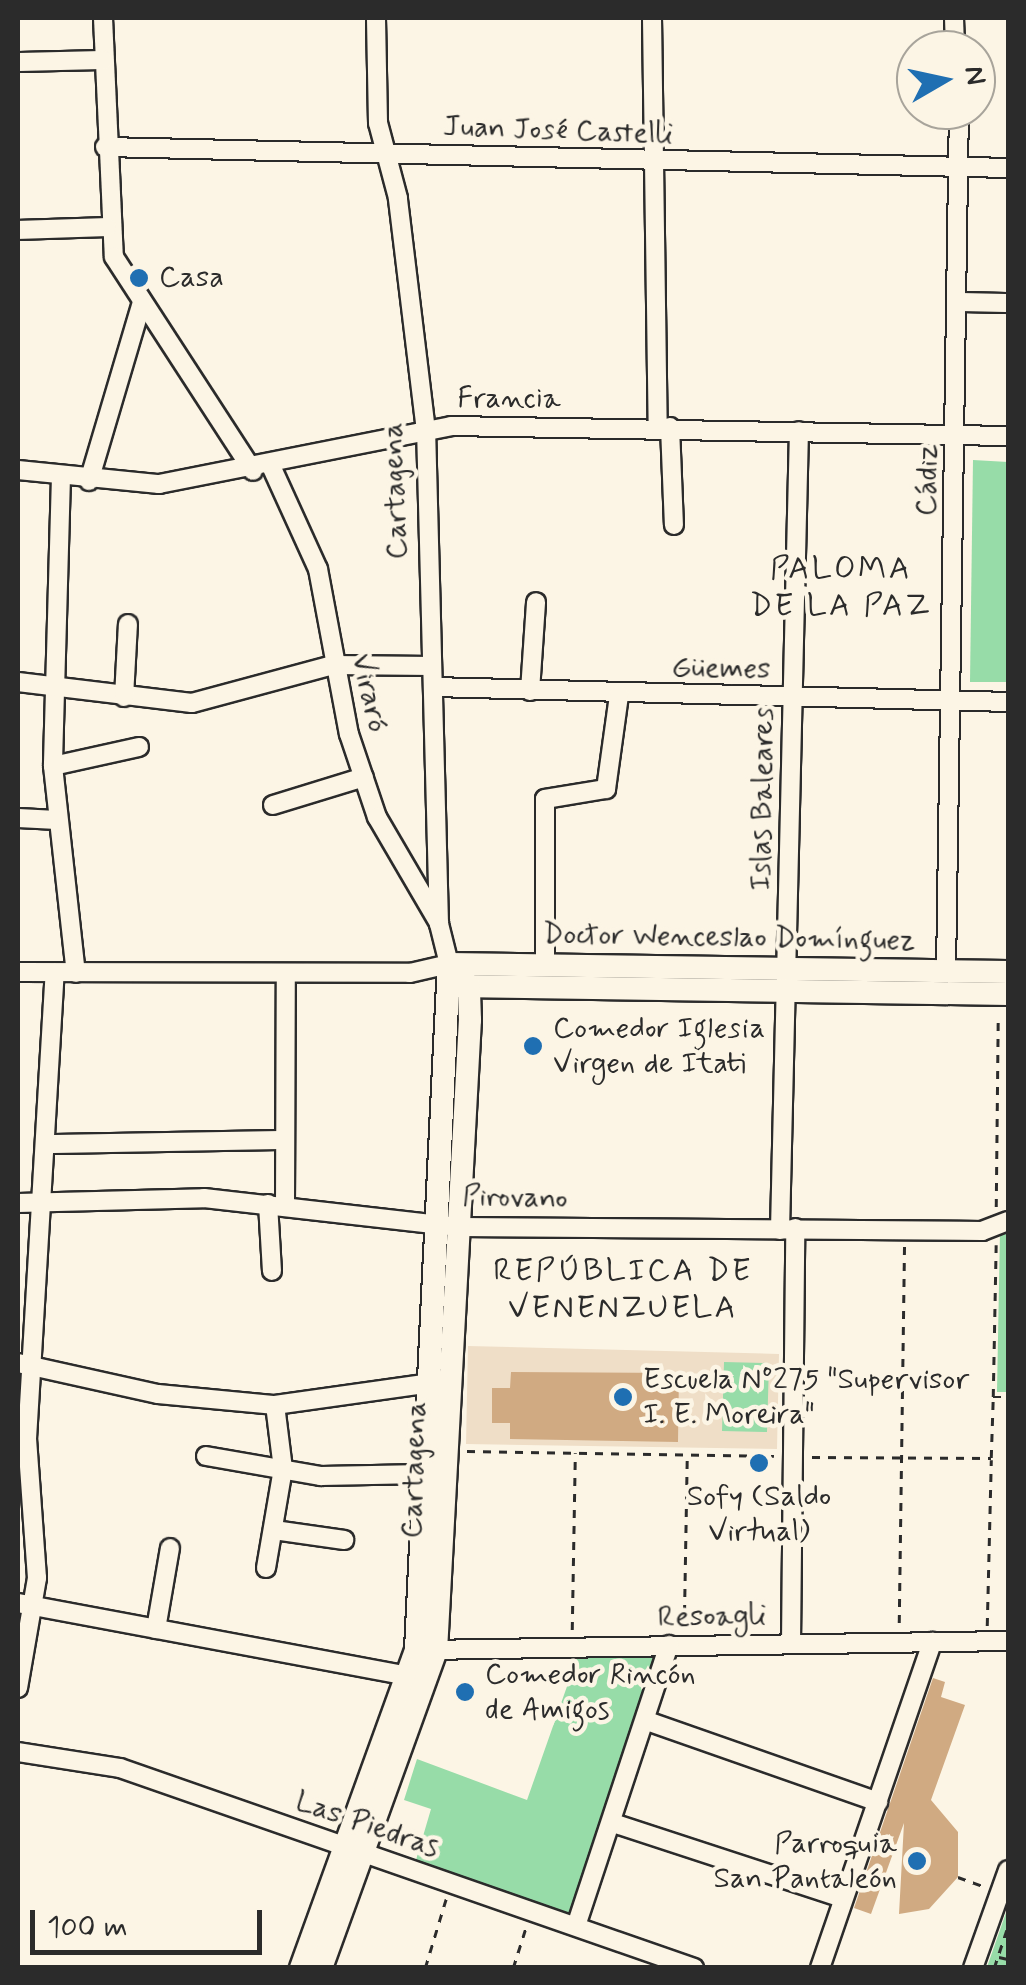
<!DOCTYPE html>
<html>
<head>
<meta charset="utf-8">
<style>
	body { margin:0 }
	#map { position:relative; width:1026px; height:1985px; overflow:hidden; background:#fcf5e5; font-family:Mynerve,sans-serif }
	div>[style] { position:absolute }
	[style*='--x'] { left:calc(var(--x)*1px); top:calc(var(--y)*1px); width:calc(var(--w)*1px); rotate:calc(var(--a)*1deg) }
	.built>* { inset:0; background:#efdec7 }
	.green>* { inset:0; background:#97dca8 }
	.building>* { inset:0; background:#d0aa82 }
	.path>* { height:2.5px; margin-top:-1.25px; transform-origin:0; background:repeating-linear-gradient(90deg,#2b2b2b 0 8px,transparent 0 16px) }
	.roads { filter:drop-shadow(2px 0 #2b2b2b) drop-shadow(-2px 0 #2b2b2b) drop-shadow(0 2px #2b2b2b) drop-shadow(0 -2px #2b2b2b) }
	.minor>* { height:18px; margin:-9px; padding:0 9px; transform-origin:9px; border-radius:9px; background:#fcf5e5 }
	.major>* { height:22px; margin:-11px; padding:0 11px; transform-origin:11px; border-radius:11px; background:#fcf5e5 }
	.dots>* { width:28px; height:28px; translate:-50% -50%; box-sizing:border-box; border:5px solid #fcf5e5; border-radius:50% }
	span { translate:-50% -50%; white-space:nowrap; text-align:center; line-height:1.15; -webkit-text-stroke:9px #fcf5e5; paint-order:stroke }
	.street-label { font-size:30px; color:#2b2b2b }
	.poi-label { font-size:30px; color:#2b2b2b }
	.left { translate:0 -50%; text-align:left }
	.right { translate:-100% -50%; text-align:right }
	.neighbourhood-label { font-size:32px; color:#2b2b2b; letter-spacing:2.5px }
	.frame { position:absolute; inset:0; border:20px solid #2b2b2b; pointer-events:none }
	.north { position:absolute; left:896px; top:30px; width:100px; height:100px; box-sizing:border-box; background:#fcf5e5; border:2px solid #a8a49b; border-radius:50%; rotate:81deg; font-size:28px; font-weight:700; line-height:40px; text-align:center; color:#2b2b2b }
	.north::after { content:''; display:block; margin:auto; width:35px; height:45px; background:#1f6fb2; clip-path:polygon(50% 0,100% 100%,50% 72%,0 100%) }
	.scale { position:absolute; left:30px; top:1910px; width:232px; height:45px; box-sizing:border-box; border:5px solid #2b2b2b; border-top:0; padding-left:12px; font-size:30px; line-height:35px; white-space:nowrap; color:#2b2b2b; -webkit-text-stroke:8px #fcf5e5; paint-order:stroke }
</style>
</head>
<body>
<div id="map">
	<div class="built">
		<i style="clip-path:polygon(468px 1346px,779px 1354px,777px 1449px,466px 1444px)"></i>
	</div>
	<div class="green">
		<i style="clip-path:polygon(973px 460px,1008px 462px,1008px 682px,970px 682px)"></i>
		<i style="clip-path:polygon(1000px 1231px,1008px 1231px,1008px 1392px,997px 1392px)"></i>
		<i style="clip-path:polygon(724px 1362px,769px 1363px,767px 1432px,722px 1431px)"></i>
		<i style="clip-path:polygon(658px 1655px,572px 1915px,416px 1860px,431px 1809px,404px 1800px,417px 1759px,527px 1800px,577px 1658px)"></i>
		<i style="clip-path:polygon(1008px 1907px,1008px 1967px,987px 1967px)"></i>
	</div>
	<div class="building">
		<i style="clip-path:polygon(511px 1372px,679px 1373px,678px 1442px,510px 1439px,510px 1423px,492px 1423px,492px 1388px,510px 1388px)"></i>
		<i style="clip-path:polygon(933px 1678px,945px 1682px,941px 1697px,965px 1705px,931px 1800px,958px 1832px,958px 1877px,929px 1909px,899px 1914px,904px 1823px,871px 1914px,854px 1908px)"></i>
	</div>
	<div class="path">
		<i style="--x:996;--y:1207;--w:192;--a:-89.4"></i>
		<i style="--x:993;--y:1397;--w:152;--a:-88.9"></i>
		<i style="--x:467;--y:1451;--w:307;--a:0.9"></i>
		<i style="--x:812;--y:1457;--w:179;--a:0.3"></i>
		<i style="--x:991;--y:1458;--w:61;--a:-88.1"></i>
		<i style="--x:993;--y:1397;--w:15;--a:0"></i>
		<i style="--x:899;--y:1623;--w:377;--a:-89.2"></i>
		<i style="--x:987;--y:1626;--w:166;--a:-88.6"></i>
		<i style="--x:684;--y:1629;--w:172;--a:-89"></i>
		<i style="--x:572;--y:1630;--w:177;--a:-89"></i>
		<i style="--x:958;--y:1877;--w:29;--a:20"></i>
		<i style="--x:999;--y:1957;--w:9;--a:13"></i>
		<i style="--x:425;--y:1968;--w:72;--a:-73.1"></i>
		<i style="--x:513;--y:1968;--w:43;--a:-72.4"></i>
		<i style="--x:994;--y:1968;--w:44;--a:-71.6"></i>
	</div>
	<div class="roads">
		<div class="minor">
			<i style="--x:103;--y:18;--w:239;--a:87.4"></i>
			<i style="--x:114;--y:257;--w:255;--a:57"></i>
			<i style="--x:652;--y:18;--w:409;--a:89.2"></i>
			<i style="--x:954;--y:18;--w:32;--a:88"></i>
			<i style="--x:18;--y:62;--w:85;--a:-1.3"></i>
			<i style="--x:105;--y:147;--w:903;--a:1.33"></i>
			<i style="--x:18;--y:230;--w:89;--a:-1.9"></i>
			<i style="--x:959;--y:302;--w:49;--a:1.2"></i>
			<i style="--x:670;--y:427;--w:98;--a:87.7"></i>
			<i style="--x:271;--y:466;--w:113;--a:65.5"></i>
			<i style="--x:318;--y:569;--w:168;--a:79.4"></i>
			<i style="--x:349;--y:734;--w:88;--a:71.4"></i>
			<i style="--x:377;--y:817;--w:123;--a:59.7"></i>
			<i style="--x:18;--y:470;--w:142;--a:5.7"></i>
			<i style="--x:159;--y:484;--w:298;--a:-11.2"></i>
			<i style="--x:451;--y:426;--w:557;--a:1.03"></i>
			<i style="--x:61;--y:476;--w:290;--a:91.6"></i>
			<i style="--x:53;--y:766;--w:208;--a:83.7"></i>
			<i style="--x:89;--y:481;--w:184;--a:-73.5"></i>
			<i style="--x:18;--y:682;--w:175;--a:6.9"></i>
			<i style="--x:192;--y:703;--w:146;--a:-15.1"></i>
			<i style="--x:333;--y:665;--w:99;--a:0.6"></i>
			<i style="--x:433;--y:687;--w:575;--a:1.49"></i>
			<i style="--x:530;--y:691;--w:89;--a:-86.1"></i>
			<i style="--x:124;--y:697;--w:73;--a:-86.9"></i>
			<i style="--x:53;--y:766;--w:88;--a:-12.5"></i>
			<i style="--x:273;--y:805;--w:95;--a:-17.1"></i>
			<i style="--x:18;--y:818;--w:39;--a:3"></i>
			<i style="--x:545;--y:966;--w:167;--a:-90"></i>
			<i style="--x:545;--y:799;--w:62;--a:-9.3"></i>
			<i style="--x:606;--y:789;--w:95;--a:-82.1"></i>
			<i style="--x:18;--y:972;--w:392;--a:0.1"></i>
			<i style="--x:410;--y:973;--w:40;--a:-13"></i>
			<i style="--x:449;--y:964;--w:41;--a:-104"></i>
			<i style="--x:439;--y:924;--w:493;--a:-91.5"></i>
			<i style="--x:426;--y:431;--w:235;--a:-96.9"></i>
			<i style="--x:398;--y:198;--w:78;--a:-104.9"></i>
			<i style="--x:378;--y:123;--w:105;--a:-91.1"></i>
			<i style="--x:946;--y:972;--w:862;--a:-89.14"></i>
			<i style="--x:49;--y:1144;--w:236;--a:-1"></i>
			<i style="--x:18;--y:1203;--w:186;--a:-1.5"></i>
			<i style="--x:204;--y:1198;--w:257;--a:6.5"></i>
			<i style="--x:459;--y:1227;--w:523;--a:0.44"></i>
			<i style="--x:982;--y:1231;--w:28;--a:-21"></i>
			<i style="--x:268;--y:1204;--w:67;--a:86.6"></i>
			<i style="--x:285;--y:1206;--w:233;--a:-89.8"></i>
			<i style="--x:780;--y:1230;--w:799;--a:-88.64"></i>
			<i style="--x:18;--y:1363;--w:143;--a:12.5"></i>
			<i style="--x:158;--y:1394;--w:118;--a:5.4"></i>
			<i style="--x:275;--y:1405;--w:165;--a:-8"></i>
			<i style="--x:206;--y:1456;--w:117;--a:9.9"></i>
			<i style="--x:321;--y:1476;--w:102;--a:-1.1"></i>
			<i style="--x:274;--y:1530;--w:71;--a:8.1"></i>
			<i style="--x:266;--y:1568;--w:100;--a:-80.3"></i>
			<i style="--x:283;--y:1469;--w:64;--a:-97.1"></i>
			<i style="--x:18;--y:1603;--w:397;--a:10.6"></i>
			<i style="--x:156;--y:1629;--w:82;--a:-80.2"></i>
			<i style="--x:791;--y:1643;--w:415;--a:-89.4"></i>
			<i style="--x:424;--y:1650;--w:584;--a:-0.88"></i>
			<i style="--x:18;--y:1688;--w:112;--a:-80.2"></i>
			<i style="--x:37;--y:1578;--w:139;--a:-94.1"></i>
			<i style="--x:27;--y:1439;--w:467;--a:-86.6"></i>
			<i style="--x:647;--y:1721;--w:245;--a:19.3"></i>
			<i style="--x:18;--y:1752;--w:103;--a:8.9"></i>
			<i style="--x:120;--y:1768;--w:608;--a:19.21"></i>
			<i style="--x:613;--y:1823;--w:242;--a:18.1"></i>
			<i style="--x:576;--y:1926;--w:296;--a:-71.7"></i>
			<i style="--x:820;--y:1968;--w:345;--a:-71"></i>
			<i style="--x:973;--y:1968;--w:104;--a:-70.3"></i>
		</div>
		<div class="major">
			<i style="--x:449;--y:964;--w:559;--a:0.82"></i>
			<i style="--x:457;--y:986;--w:551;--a:0.83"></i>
			<i style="--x:301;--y:1968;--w:338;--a:-70.1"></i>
			<i style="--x:416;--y:1650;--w:687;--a:-87.25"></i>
			<i style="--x:321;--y:1968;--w:337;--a:-70.1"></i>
			<i style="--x:436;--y:1651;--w:632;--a:-86.92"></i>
			<i style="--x:470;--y:1020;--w:34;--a:-92"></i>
			<i style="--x:469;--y:986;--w:30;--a:-132"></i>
		</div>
	</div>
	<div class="dots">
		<i style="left:139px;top:278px;background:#1f6fb2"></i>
		<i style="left:533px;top:1046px;background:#1f6fb2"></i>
		<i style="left:623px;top:1397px;background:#1f6fb2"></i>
		<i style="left:759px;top:1463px;background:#1f6fb2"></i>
		<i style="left:465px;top:1692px;background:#1f6fb2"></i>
		<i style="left:917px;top:1861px;background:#1f6fb2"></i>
	</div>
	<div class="street-label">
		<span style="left:558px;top:131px;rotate:2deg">Juan José Castelli</span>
		<span style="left:509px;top:399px">Francia</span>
		<span style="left:928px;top:480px;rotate:-89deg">Cádiz</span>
		<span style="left:396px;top:491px;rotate:-92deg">Cartagena</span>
		<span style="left:721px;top:669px;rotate:1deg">Güemes</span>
		<span style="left:369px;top:693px;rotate:77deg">Viraró</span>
		<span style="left:763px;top:799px;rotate:-89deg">Islas Baleares</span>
		<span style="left:729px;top:938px;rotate:1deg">Doctor Wenceslao Domínguez</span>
		<span style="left:515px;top:1198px;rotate:2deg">Pirovano</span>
		<span style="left:415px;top:1470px;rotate:-88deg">Cartagena</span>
		<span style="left:712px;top:1617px;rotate:-1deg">Resoagli</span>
		<span style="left:367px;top:1825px;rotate:19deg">Las Piedras</span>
	</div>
	<div class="poi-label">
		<span class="left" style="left:159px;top:278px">Casa</span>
		<span class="left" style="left:553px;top:1046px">Comedor Iglesia<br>Virgen de Itati</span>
		<span class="left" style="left:643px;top:1397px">Escuela Nº275 "Supervisor<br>I. E. Moreira"</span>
		<span style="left:759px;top:1514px">Sofy (Saldo<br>Virtual)</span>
		<span class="left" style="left:485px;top:1692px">Comedor Rincón<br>de Amigos</span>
		<span class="right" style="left:897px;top:1861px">Parroquia<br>San Pantaleón</span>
	</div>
	<div class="neighbourhood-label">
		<span style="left:841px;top:588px">PALOMA<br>DE LA PAZ</span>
		<span style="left:623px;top:1290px">REPÚBLICA DE<br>VENENZUELA</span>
	</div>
	<div class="frame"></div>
	<div class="north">N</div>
	<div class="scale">100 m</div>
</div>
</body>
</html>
